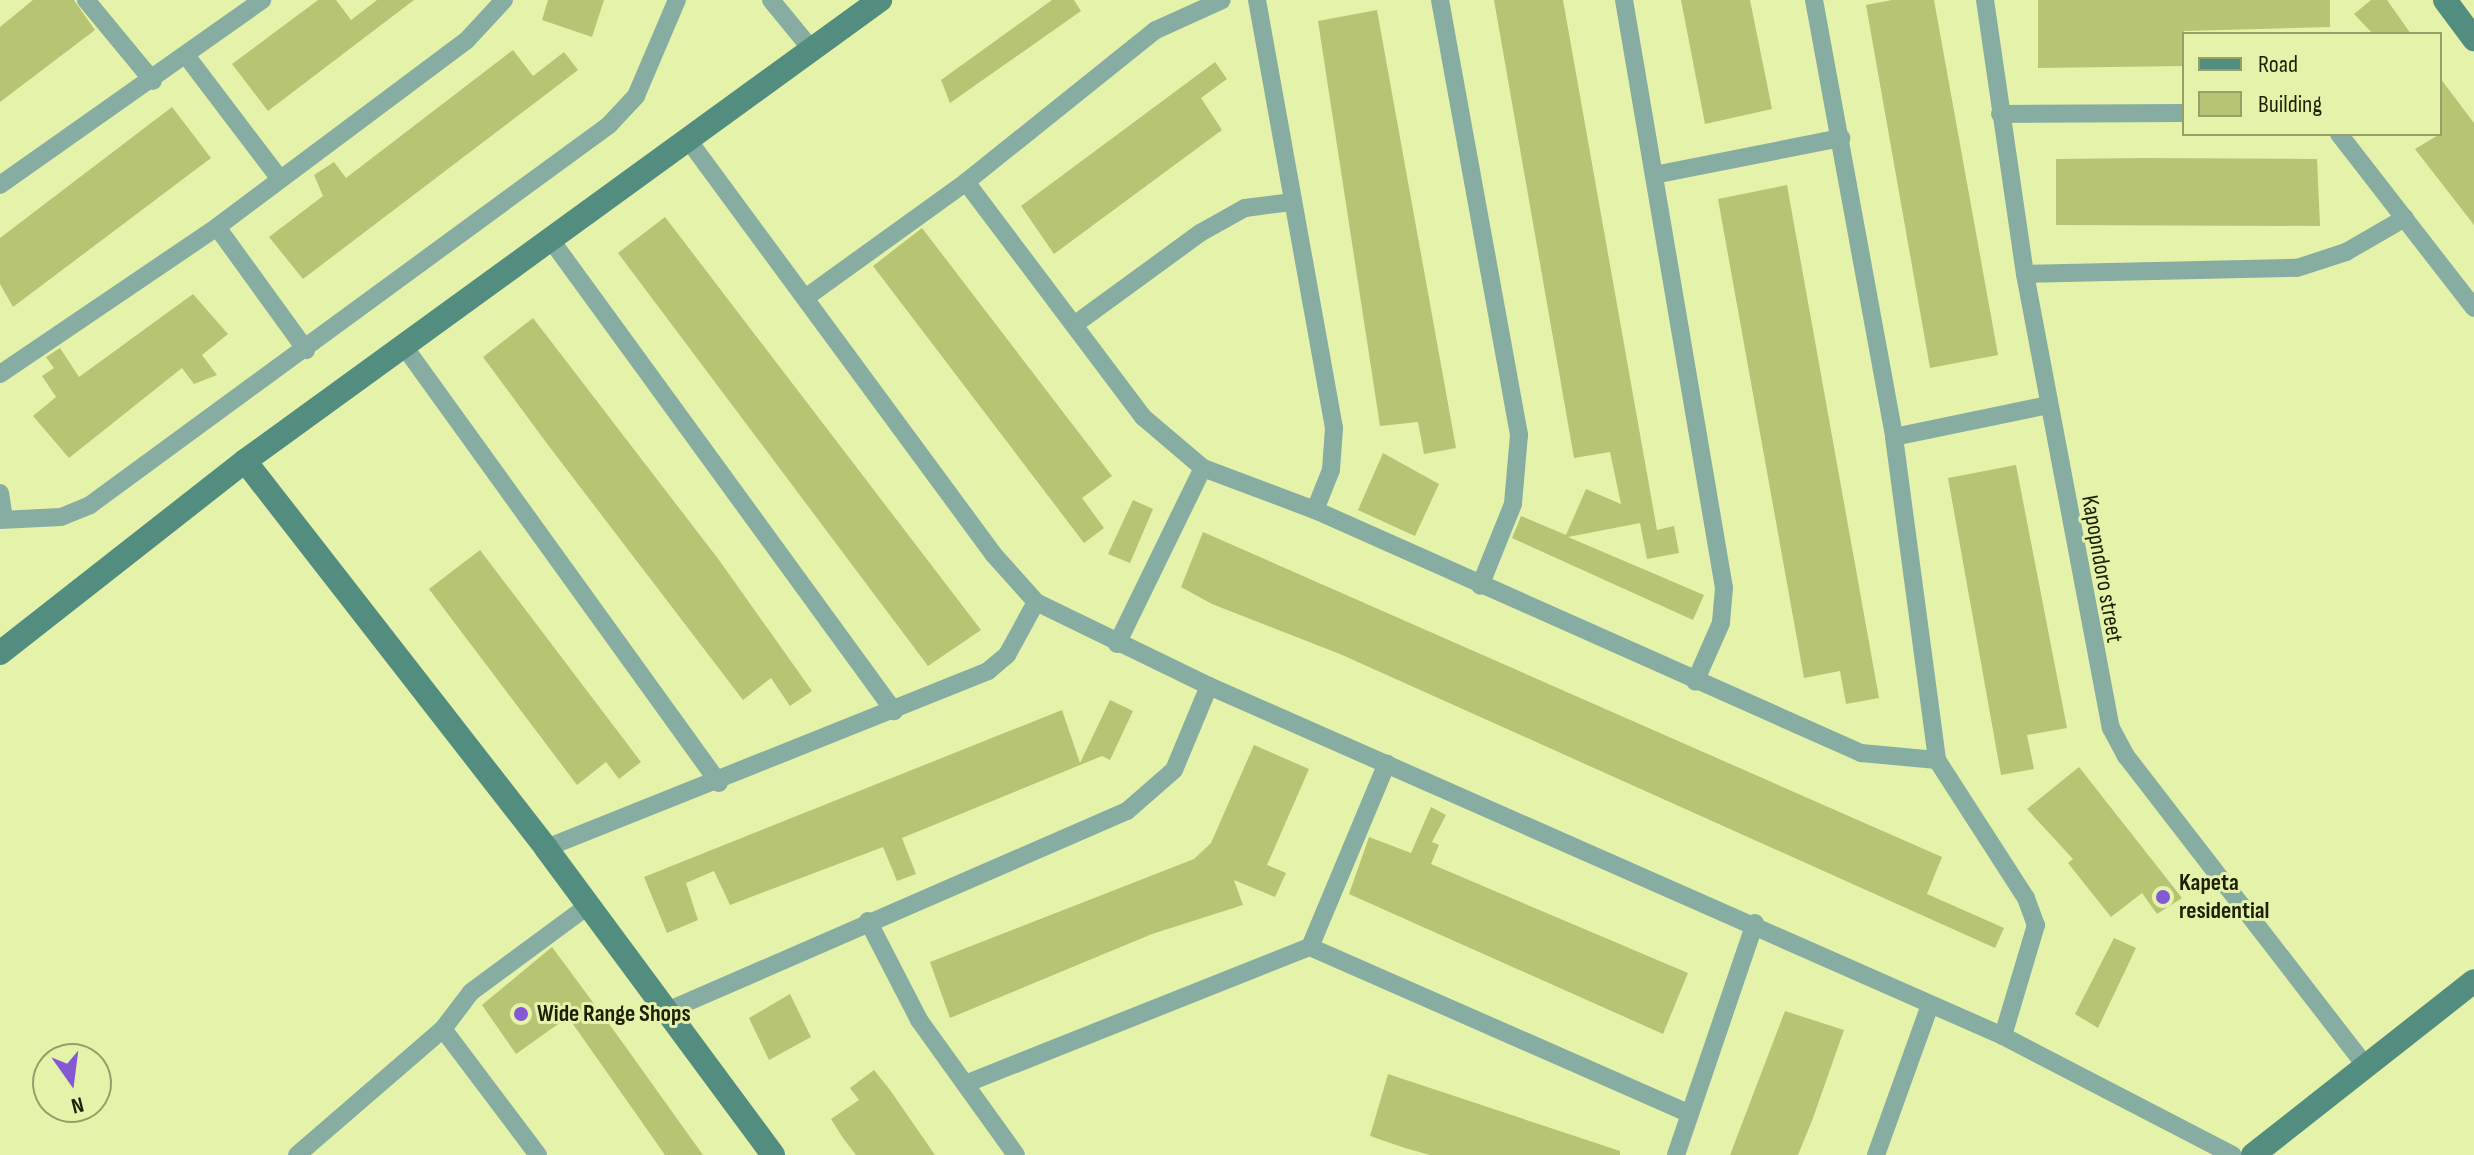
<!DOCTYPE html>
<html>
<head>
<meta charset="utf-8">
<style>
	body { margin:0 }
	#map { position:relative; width:2474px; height:1155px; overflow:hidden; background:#e5f3aa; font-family:"Sofia Sans Condensed",sans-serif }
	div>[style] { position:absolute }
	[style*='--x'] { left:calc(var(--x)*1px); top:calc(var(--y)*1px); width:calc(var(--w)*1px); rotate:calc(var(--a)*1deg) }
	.building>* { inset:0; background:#b6c473 }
	.street>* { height:18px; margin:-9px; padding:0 9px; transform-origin:9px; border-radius:9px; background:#87aca2 }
	.secondary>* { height:24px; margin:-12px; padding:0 12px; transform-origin:12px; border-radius:12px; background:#538d7f }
	.dots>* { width:22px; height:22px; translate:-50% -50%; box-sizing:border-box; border:4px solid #e5f3aa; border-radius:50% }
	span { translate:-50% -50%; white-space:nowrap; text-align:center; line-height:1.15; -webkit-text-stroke:6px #e5f3aa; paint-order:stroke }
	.street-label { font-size:24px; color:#1c2004 }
	.poi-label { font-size:24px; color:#1c2004; font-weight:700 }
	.left { translate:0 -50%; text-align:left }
	.legend { position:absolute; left:2182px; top:32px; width:260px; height:104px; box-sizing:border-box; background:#e5f3aa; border:2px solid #959f68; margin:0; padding:10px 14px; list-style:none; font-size:24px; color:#1c2004 }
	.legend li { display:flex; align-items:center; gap:16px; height:40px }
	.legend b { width:40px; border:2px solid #959f68 }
	.north { position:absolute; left:32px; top:1043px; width:80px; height:80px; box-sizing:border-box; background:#e5f3aa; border:2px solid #959f68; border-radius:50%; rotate:166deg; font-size:22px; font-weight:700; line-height:32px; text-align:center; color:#1c2004 }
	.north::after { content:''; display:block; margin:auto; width:28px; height:36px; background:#8559d3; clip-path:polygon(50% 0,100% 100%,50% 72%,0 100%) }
</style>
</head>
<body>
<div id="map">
	<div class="building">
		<i style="clip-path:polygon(33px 0,74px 0,95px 30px,0 102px,0 27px)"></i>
		<i style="clip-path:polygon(318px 0,336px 0,351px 20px,377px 0,414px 0,268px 111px,232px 64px)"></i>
		<i style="clip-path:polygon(548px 0,604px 0,592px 37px,542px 20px)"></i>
		<i style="clip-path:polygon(1052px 0,1074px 0,1081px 11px,950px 103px,941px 80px)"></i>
		<i style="clip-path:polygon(1494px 0,1563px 0,1657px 530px,1674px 526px,1679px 553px,1647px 559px,1640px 523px,1568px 537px,1704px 595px,1693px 620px,1512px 538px,1521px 516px,1566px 535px,1586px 489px,1621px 504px,1610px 452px,1574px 458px)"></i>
		<i style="clip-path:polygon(1681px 0,1750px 0,1772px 109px,1705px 124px)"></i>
		<i style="clip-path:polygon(1892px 0,1934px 0,1998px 355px,1930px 368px,1866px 5px)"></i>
		<i style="clip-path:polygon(2038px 0,2330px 0,2330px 27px,2184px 31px,2184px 66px,2038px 68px)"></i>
		<i style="clip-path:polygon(2371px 0,2387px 0,2411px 34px,2373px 34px,2354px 14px)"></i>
		<i style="clip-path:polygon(1377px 10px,1456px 448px,1424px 454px,1418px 422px,1380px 426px,1318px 21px)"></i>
		<i style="clip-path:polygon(513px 50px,533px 76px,564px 52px,578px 70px,303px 279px,269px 237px,323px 196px,314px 175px,334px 162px,346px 178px)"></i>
		<i style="clip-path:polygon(1215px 62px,1227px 79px,1201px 98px,1222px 130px,1054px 254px,1021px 206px)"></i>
		<i style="clip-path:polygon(2440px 78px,2474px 123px,2474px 225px,2415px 149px,2440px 134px)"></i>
		<i style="clip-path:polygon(172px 107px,211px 158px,13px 307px,0 284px,0 238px)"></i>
		<i style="clip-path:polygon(2144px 158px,2317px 159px,2320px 226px,2056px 225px,2056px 159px)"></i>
		<i style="clip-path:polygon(1787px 185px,1879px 698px,1846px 704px,1840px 671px,1804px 678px,1718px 199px)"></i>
		<i style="clip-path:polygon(665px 217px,981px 630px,928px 666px,618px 253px)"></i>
		<i style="clip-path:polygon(922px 228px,1112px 476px,1082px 498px,1104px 528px,1084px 543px,873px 266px)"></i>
		<i style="clip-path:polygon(193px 294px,228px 334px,202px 355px,217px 375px,194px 384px,182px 368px,69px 458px,33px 416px,56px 397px,42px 376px,54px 368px,46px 357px,60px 348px,79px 377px)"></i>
		<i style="clip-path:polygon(533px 318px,719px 560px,812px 691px,790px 706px,771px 678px,743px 700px,548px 445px,483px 357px)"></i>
		<i style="clip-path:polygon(1383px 453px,1439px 484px,1415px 536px,1358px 510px)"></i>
		<i style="clip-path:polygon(2016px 465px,2067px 728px,2027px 735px,2034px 769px,2001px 775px,1948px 478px)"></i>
		<i style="clip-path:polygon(1133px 500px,1153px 509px,1130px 563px,1108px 554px)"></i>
		<i style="clip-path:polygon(1203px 532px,1942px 857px,1927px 894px,2004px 928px,1995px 948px,1340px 654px,1212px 604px,1181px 587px)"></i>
		<i style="clip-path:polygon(480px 550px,641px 762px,619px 779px,606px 762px,577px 785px,429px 589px)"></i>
		<i style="clip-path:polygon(1110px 700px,1133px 711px,1110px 760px,1102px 756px,902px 838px,916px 874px,897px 881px,883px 847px,730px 905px,714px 871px,686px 883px,698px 920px,667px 933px,644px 877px,1062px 710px,1080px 763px)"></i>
		<i style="clip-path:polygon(1254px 745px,1309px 769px,1267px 865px,1286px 873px,1275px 897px,1234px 880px,1243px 905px,1152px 934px,950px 1018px,930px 962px,1194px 859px,1211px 843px)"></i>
		<i style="clip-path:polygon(2079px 767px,2182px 898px,2157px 914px,2142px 893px,2111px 917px,2068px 863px,2073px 859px,2027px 809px)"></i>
		<i style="clip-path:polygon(1431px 807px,1446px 815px,1432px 842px,1439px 845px,1431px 864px,1688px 973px,1663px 1034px,1349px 894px,1369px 837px,1411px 853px)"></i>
		<i style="clip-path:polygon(2114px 938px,2136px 948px,2098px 1028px,2075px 1014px)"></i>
		<i style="clip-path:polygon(552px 947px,615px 1032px,703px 1155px,665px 1155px,568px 1017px,516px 1054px,482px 1005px)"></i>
		<i style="clip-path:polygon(790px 994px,811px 1037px,769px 1060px,749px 1018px)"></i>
		<i style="clip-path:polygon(1785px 1011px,1844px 1030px,1813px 1118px,1798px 1155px,1730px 1155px)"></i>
		<i style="clip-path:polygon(874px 1070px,890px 1090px,935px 1155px,856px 1155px,843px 1138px,831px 1119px,859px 1100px,850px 1088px)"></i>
		<i style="clip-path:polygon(1388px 1074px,1620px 1151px,1620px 1155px,1430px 1155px,1405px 1148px,1370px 1136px)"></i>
	</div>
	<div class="street">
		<i style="--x:86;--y:0;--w:105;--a:50.4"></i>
		<i style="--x:771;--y:0;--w:65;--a:50.6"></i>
		<i style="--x:1257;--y:0;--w:435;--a:79.8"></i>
		<i style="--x:1334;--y:428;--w:42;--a:94.1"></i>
		<i style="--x:1331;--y:470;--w:43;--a:111.8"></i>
		<i style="--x:1440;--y:0;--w:442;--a:79.7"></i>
		<i style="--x:1519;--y:435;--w:69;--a:95"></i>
		<i style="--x:1513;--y:504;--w:88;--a:111.9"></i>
		<i style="--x:1624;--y:0;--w:596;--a:80.35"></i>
		<i style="--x:1724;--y:588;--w:35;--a:95"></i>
		<i style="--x:1721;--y:623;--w:64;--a:113.8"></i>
		<i style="--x:1814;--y:0;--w:444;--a:79.6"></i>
		<i style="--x:1894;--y:437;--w:326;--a:82.4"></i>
		<i style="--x:1937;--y:760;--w:164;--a:57.2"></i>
		<i style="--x:2026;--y:898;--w:29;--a:70"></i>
		<i style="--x:2036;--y:925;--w:116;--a:106.6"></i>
		<i style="--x:1985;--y:0;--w:277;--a:81.7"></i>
		<i style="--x:2025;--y:274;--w:462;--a:79.3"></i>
		<i style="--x:2111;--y:728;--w:32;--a:62"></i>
		<i style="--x:2126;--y:756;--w:391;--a:52.3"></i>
		<i style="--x:188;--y:58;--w:151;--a:52.8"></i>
		<i style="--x:2000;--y:114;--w:184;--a:-0.3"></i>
		<i style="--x:2339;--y:134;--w:220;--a:52.2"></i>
		<i style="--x:689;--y:141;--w:514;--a:53.62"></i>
		<i style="--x:994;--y:555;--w:63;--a:48.2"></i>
		<i style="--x:1036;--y:602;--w:192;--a:25.9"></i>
		<i style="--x:1209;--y:686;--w:868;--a:23.79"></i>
		<i style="--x:2003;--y:1036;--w:259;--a:27.4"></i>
		<i style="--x:1654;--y:175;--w:191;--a:-11.2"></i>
		<i style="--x:966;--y:182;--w:294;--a:53"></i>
		<i style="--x:1143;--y:417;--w:79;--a:40.4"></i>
		<i style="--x:1203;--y:468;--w:120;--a:20.6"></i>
		<i style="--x:1315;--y:510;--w:598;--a:23.99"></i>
		<i style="--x:1861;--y:753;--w:76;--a:5.3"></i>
		<i style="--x:0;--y:185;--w:321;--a:-35.2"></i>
		<i style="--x:217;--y:227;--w:152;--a:54.1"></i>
		<i style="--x:551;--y:240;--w:583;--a:53.94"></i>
		<i style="--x:2025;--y:274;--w:272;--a:-1.3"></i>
		<i style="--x:2297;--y:268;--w:52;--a:-18.1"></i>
		<i style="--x:2346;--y:252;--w:68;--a:-30"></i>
		<i style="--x:808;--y:296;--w:195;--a:-35.8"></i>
		<i style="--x:966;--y:182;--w:243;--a:-38.7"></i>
		<i style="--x:1156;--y:30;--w:72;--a:-24.4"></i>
		<i style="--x:1074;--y:325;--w:156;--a:-36.1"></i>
		<i style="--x:1200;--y:233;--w:51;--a:-29.1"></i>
		<i style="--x:1245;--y:208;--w:46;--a:-7.4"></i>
		<i style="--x:406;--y:349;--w:535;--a:54.2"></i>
		<i style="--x:0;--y:374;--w:262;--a:-34.1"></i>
		<i style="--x:217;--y:227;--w:311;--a:-36.8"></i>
		<i style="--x:466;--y:41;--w:56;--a:-47.2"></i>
		<i style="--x:1894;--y:437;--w:157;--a:-11.7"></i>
		<i style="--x:0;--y:493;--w:26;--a:81"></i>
		<i style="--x:0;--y:520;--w:61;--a:-2.8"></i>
		<i style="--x:61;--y:517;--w:31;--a:-22"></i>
		<i style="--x:90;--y:505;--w:643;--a:-36.21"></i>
		<i style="--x:609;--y:125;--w:40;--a:-47"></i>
		<i style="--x:636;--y:96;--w:104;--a:-66.9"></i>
		<i style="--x:1117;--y:644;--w:196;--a:-64"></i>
		<i style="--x:546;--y:848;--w:476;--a:-21.8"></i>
		<i style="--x:988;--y:671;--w:25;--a:-40"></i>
		<i style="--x:1007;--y:655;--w:60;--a:-61.3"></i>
		<i style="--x:868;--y:921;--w:111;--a:62.7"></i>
		<i style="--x:919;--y:1020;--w:166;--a:54.3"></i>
		<i style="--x:1310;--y:947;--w:414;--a:23.7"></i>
		<i style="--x:667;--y:1011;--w:502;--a:-23.5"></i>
		<i style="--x:1127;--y:811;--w:62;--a:-41.1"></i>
		<i style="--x:1174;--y:770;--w:91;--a:-67.4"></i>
		<i style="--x:443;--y:1029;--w:46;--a:-52.9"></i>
		<i style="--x:471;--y:992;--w:147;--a:-36.4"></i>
		<i style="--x:965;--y:1084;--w:371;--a:-21.7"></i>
		<i style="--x:1310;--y:947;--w:199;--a:-67.3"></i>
		<i style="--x:297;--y:1155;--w:193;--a:-40.8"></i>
		<i style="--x:443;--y:1029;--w:158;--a:53"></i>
		<i style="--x:1676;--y:1155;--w:245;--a:-71.2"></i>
		<i style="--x:1876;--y:1155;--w:159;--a:-70.2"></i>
	</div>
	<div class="secondary">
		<i style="--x:2445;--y:0;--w:49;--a:53.4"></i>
		<i style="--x:245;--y:461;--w:490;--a:52.1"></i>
		<i style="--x:546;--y:848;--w:382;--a:53.5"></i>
		<i style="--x:0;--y:653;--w:311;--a:-38.1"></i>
		<i style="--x:245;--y:461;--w:785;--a:-35.98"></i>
		<i style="--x:2253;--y:1155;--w:281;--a:-38.2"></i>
	</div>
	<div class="dots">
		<i style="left:2163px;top:897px;background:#8559d3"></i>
		<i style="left:521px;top:1014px;background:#8559d3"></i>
	</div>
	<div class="street-label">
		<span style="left:2102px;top:569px;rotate:80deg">Kapopndoro street</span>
	</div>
	<div class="poi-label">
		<span class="left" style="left:2179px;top:897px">Kapeta<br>residential</span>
		<span class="left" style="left:537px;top:1014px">Wide Range Shops</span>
	</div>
	<ul class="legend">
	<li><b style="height:10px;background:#538d7f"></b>Road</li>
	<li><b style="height:22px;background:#b6c473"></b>Building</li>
	</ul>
	<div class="north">N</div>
</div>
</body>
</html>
